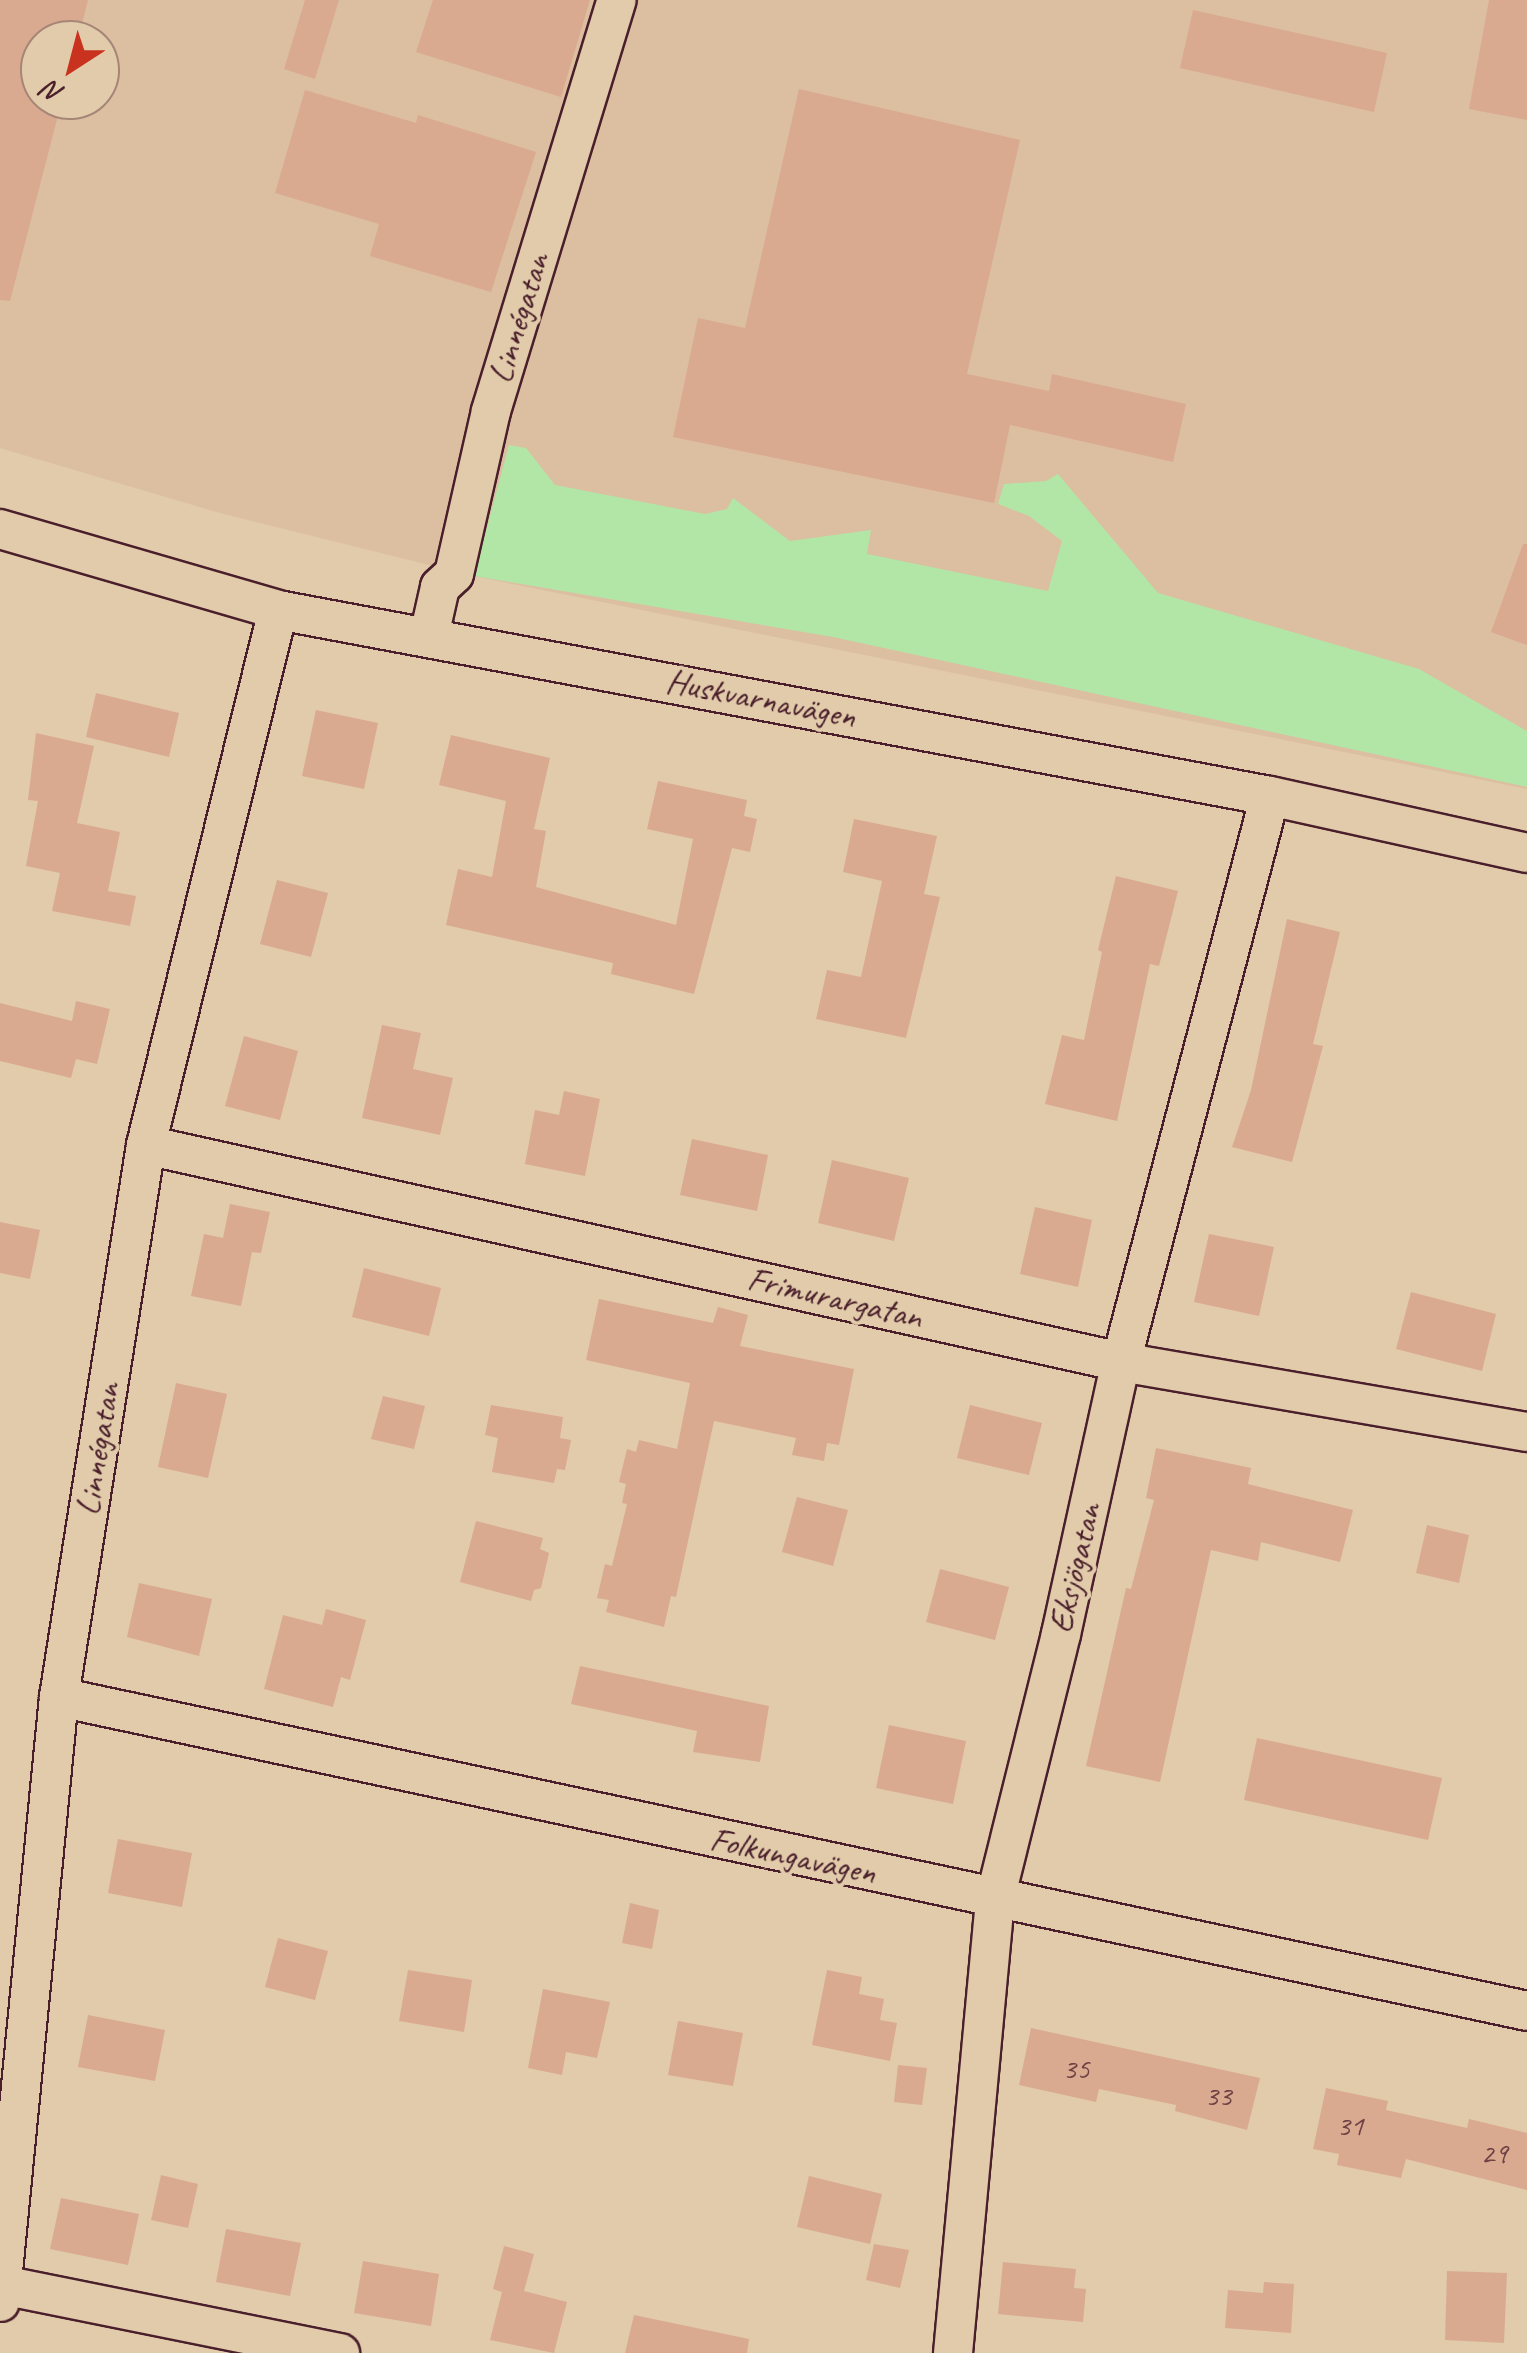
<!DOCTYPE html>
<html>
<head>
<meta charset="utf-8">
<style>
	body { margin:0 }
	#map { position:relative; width:1527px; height:2353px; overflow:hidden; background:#e1cbaa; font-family:Caveat,sans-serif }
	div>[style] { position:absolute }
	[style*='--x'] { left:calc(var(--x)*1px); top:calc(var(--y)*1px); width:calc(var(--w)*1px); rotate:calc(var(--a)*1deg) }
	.built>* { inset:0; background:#dcbea0 }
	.green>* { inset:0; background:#b2e6a7 }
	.building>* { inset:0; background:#daaa90 }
	.roads { filter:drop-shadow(2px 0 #4a1f2b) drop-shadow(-2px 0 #4a1f2b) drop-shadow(0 2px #4a1f2b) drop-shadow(0 -2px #4a1f2b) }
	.minor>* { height:38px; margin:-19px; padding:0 19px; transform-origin:19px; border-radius:19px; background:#e1cbaa }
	span { translate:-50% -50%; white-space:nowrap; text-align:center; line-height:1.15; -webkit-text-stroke:8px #e1cbaa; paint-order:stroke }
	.number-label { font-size:30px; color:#6e4244 }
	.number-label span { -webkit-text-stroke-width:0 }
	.street-label { font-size:35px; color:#4a1f2b }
	.north { position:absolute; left:20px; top:20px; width:100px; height:100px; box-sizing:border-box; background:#e1cbaa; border:2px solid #a58677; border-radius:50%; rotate:216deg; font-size:28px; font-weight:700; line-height:40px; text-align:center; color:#4a1f2b }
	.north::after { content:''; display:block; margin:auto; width:35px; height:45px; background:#c8321e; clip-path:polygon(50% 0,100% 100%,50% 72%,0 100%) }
</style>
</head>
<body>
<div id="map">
	<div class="built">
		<i style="clip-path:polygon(evenodd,0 0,1527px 0,1527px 789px,474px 576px,220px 513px,0 448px,0 0,40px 40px,100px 40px,100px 100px,40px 100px,40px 40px)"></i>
	</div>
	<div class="green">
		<i style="clip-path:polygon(509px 445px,526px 448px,555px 485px,705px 514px,727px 509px,733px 498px,790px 541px,871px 530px,867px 554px,1048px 591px,1062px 541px,1029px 516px,998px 504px,1004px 484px,1046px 481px,1058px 474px,1158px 593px,1419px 669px,1527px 731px,1527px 787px,833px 637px,474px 576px)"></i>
	</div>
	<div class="building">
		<i style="clip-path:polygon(0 0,88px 0,78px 40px,40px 40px,40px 100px,62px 100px,10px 301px,0 300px)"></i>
		<i style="clip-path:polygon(305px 0,339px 0,315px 79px,284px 69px)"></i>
		<i style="clip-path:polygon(433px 0,590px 0,561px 97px,416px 52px)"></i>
		<i style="clip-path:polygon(1489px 0,1527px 0,1527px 120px,1469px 109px)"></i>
		<i style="clip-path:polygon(1193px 10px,1387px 53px,1374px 112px,1180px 68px)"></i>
		<i style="clip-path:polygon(799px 89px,1020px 140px,967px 374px,1049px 391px,1052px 374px,1186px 404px,1173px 462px,1010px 425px,994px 503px,673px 437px,698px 318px,745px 328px)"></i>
		<i style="clip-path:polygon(305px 90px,416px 123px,418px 115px,536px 152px,491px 292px,370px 256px,379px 224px,275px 193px)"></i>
		<i style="clip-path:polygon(1523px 544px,1527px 544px,1527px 645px,1491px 632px)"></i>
		<i style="clip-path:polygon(96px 693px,179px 713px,169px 757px,86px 737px)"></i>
		<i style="clip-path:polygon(316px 710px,378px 723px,364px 789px,302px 776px)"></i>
		<i style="clip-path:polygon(36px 733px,94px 746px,77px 823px,120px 832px,108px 891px,136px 896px,130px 926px,52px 911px,60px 873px,26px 866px,38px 801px,28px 800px)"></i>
		<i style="clip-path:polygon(451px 735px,550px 758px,534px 829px,546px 831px,536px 887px,676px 925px,693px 839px,647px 829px,658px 781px,747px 800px,744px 816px,757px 819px,750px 852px,732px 848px,694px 994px,611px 974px,613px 963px,446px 925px,458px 869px,492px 877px,506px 801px,439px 785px)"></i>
		<i style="clip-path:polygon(854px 819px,937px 836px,924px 894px,940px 897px,906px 1038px,816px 1019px,827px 970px,861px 977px,882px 881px,843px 872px)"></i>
		<i style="clip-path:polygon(1116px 876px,1178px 891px,1159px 966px,1150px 964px,1117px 1121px,1045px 1104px,1062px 1035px,1084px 1040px,1102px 952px,1098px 950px)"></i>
		<i style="clip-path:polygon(277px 880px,328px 893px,311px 957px,260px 944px)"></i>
		<i style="clip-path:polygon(1287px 919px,1340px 932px,1313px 1044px,1323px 1046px,1292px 1162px,1232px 1147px,1251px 1090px)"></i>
		<i style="clip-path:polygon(76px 1001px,110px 1009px,97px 1064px,76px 1059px,71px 1078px,0 1061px,0 1003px,72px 1021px)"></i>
		<i style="clip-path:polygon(382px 1025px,421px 1033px,413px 1069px,453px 1078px,440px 1135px,362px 1118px)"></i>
		<i style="clip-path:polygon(244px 1036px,298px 1051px,280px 1120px,225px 1106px)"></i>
		<i style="clip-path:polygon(564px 1091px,600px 1099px,585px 1176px,525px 1164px,535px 1110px,559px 1115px)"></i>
		<i style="clip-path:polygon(692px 1139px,768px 1155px,757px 1211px,680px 1195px)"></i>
		<i style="clip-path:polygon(832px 1160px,909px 1178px,894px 1241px,818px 1223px)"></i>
		<i style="clip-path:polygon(230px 1204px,270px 1212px,261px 1253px,252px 1252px,241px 1306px,191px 1296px,204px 1234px,223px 1238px)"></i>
		<i style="clip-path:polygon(1035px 1207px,1092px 1220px,1078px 1287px,1020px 1274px)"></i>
		<i style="clip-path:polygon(0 1222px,40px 1230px,30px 1279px,0 1273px)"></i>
		<i style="clip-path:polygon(1209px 1234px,1274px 1247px,1259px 1316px,1194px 1302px)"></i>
		<i style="clip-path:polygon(364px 1268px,441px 1288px,429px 1336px,352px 1317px)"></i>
		<i style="clip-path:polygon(1411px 1292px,1496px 1314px,1482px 1371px,1396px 1349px)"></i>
		<i style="clip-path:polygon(599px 1299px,713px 1323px,718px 1307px,748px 1315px,740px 1346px,854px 1369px,839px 1445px,827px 1443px,824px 1461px,792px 1455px,796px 1438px,714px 1421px,676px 1597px,671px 1596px,664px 1627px,606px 1612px,609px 1600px,597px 1598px,605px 1564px,612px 1566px,627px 1504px,622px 1503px,626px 1484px,619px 1482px,627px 1449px,636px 1452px,639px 1440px,677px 1449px,690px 1383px,586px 1360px)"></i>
		<i style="clip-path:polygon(176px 1383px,227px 1394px,208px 1478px,158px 1467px)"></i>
		<i style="clip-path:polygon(383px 1396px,425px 1406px,414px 1449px,371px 1439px)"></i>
		<i style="clip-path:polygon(491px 1405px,563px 1417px,560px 1438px,571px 1440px,565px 1470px,557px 1469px,554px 1483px,492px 1472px,498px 1438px,485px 1435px)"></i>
		<i style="clip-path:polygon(970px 1405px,1042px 1423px,1029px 1475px,957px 1458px)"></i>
		<i style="clip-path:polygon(1156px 1448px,1251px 1468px,1248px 1484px,1353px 1510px,1340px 1562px,1261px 1542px,1258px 1561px,1211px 1550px,1160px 1782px,1086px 1766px,1126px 1588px,1131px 1589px,1154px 1500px,1146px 1498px)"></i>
		<i style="clip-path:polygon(797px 1497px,848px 1510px,833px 1566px,782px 1552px)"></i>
		<i style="clip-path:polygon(476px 1521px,543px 1538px,540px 1549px,549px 1553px,541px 1588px,534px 1590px,531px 1601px,460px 1582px)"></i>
		<i style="clip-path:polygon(1427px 1525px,1469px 1535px,1459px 1583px,1416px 1573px)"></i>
		<i style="clip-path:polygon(940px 1569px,1009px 1587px,995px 1640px,926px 1622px)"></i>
		<i style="clip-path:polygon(139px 1583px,212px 1599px,199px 1656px,127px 1637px)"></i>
		<i style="clip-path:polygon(326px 1609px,366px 1620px,350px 1680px,341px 1677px,333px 1707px,264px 1689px,283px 1615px,322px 1625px)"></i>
		<i style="clip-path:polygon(580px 1666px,769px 1706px,760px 1762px,693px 1752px,697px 1731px,571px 1704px)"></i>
		<i style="clip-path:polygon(889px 1725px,966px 1741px,953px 1804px,876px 1788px)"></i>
		<i style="clip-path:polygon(1257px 1738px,1442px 1778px,1428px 1840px,1244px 1800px)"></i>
		<i style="clip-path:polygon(118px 1839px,192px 1853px,182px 1907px,108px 1893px)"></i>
		<i style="clip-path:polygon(630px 1903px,659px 1910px,652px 1949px,622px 1943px)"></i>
		<i style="clip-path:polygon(278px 1938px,328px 1951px,315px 2000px,265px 1987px)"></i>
		<i style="clip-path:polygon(408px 1970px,472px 1980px,464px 2032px,399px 2021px)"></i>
		<i style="clip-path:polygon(827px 1970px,862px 1977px,859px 1994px,884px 1999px,880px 2020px,897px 2023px,890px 2061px,812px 2045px)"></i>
		<i style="clip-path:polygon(543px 1989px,610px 2002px,597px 2058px,566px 2052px,562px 2075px,528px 2068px)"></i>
		<i style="clip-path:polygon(88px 2015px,165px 2030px,155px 2081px,78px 2067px)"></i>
		<i style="clip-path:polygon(678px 2021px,743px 2033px,733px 2086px,668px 2075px)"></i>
		<i style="clip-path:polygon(1031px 2028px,1260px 2078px,1247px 2130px,1175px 2111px,1176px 2105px,1099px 2089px,1096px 2102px,1019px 2085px)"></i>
		<i style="clip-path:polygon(898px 2065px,927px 2068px,922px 2105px,894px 2102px)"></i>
		<i style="clip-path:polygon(1326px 2088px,1388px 2101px,1386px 2110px,1467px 2128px,1469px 2119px,1527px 2133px,1527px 2190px,1406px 2159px,1401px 2178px,1337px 2165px,1339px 2154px,1313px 2149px)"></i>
		<i style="clip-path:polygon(161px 2175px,198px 2184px,188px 2228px,151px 2220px)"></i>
		<i style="clip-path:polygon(809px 2176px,882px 2194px,870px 2244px,797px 2227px)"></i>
		<i style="clip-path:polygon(61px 2198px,139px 2214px,128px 2265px,50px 2249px)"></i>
		<i style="clip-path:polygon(226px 2229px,301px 2243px,290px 2296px,216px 2282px)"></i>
		<i style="clip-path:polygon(874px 2244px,909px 2250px,900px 2288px,866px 2280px)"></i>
		<i style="clip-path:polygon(504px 2246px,534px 2254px,524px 2291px,567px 2302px,554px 2353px,490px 2340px,502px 2292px,493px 2289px)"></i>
		<i style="clip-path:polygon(363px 2261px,439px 2274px,431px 2326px,354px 2313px)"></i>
		<i style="clip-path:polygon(1003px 2262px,1076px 2269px,1074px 2288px,1086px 2289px,1083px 2322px,998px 2314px)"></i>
		<i style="clip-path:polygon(1447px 2271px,1507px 2273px,1504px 2343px,1445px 2340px)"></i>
		<i style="clip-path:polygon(1264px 2282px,1294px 2284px,1291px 2333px,1225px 2328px,1228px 2290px,1263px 2293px)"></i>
		<i style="clip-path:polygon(634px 2315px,749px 2339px,747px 2353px,625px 2353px)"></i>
	</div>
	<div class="roads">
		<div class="minor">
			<i style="--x:0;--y:529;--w:290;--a:16.2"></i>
			<i style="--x:278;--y:610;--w:1009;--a:10.62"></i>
			<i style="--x:1270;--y:796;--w:263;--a:12.5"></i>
			<i style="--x:429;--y:636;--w:50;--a:-77.3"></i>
			<i style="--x:440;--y:587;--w:19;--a:-43"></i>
			<i style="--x:454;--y:574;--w:167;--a:-77.2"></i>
			<i style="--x:491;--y:411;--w:430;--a:-73"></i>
			<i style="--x:146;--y:1145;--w:999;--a:12.55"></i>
			<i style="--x:1121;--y:1362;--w:412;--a:9.8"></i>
			<i style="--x:59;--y:1697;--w:1501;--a:12.07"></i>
			<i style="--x:2;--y:2285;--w:345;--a:11.4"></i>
			<i style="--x:0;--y:2302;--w:608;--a:-84.43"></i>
			<i style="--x:59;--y:1697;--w:559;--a:-81.04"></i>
			<i style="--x:146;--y:1145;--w:551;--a:-76.14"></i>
			<i style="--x:953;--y:2353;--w:456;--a:-84.7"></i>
			<i style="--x:995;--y:1899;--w:273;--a:-76"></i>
			<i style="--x:1061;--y:1634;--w:279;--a:-77.6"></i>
			<i style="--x:1121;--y:1362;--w:585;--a:-75.25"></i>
		</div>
	</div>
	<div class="number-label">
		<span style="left:1076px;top:2068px">35</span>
		<span style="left:1218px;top:2095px">33</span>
		<span style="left:1350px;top:2125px">31</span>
		<span style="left:1494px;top:2153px">29</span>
	</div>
	<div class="street-label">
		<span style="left:519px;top:318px;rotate:-73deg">Linnégatan</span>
		<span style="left:761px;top:699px;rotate:11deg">Huskvarnavägen</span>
		<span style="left:835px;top:1298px;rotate:13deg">Frimurargatan</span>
		<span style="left:98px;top:1449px;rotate:-81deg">Linnégatan</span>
		<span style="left:1075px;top:1568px;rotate:-77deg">Eksjögatan</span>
		<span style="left:793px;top:1856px;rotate:12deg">Folkungavägen</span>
	</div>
	<div class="north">N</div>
</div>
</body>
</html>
